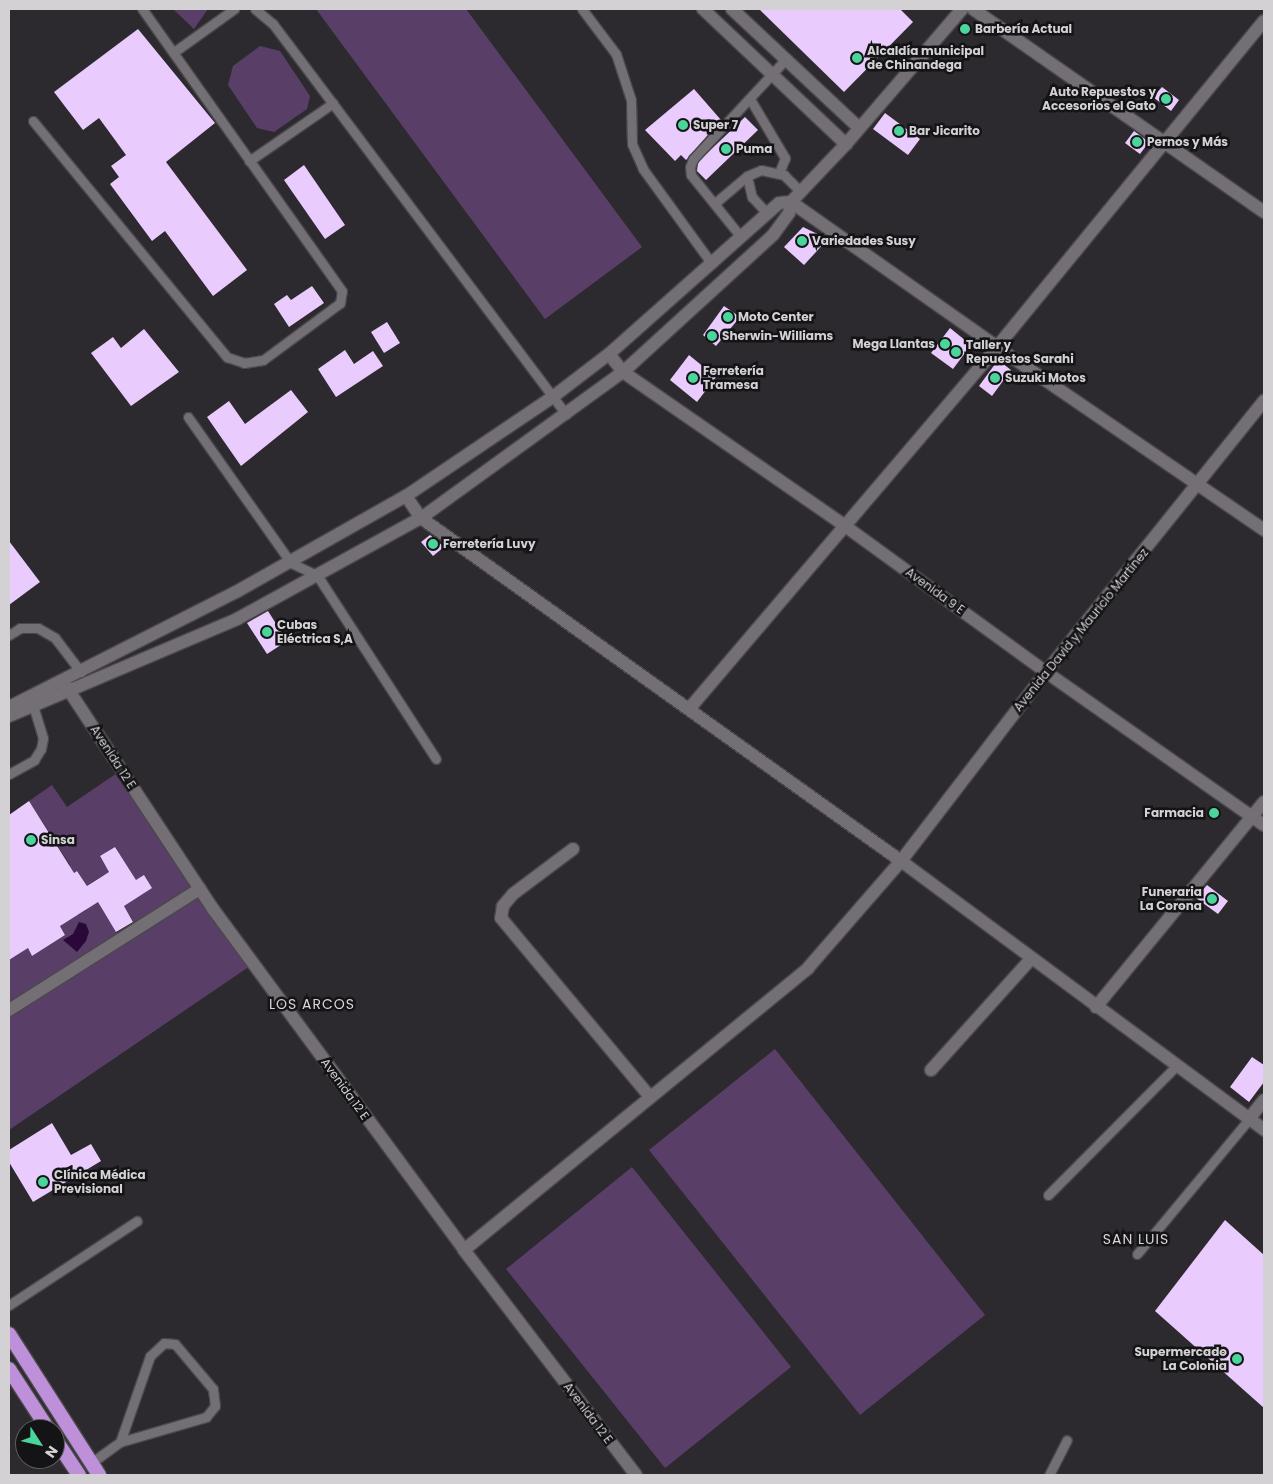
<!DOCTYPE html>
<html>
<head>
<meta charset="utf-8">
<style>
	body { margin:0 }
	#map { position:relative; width:1273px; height:1484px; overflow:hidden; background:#2d2a2f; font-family:Poppins,sans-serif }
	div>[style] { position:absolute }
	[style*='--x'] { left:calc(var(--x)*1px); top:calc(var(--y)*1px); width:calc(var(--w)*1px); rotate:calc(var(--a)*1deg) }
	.green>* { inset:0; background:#593f68 }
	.water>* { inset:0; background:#2a083a }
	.building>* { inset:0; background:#eacbfd }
	.roads { filter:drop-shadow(1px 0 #4a484c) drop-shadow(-1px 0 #4a484c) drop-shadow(0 1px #4a484c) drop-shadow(0 -1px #4a484c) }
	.service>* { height:9px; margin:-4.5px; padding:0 4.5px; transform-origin:4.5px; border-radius:4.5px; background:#736f75 }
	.minor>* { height:12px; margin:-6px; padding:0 6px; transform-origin:6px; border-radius:6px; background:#736f75 }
	.tertiary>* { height:12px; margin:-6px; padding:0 6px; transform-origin:6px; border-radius:6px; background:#736f75 }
	.trunk>* { height:14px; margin:-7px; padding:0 7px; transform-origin:7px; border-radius:7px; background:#be90d9 }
	.dots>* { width:14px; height:14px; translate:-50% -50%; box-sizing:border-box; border:2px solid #141315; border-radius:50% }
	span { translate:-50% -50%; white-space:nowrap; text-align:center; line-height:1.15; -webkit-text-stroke:5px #141315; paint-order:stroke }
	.poi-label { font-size:12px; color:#d3d1d4; font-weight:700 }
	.left { translate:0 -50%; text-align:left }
	.right { translate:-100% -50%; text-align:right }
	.street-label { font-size:12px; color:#d3d1d4 }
	.neighbourhood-label { font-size:14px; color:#d8d4da; letter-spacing:1px }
	.frame { position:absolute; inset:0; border:10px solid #d3d1d4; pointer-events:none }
	.north { position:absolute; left:15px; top:1419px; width:50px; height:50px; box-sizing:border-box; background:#141315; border:1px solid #605f61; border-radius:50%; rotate:125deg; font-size:14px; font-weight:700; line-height:20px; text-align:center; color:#d3d1d4 }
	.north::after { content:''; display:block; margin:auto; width:18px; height:22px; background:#4bd49b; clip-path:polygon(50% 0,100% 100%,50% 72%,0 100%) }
</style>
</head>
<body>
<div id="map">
	<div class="green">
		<i style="clip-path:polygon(173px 9px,208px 9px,194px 29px)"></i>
		<i style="clip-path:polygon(316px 9px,466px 9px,642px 247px,545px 319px)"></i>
		<i style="clip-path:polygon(260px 46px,280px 51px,310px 96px,307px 109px,274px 132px,257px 128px,228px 85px,233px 66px)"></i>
		<i style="clip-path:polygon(evenodd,123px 769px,253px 964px,9px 1130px,9px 960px,28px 948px,32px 956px,65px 935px,54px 912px,78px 915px,86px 910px,83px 904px,87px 885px,77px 871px,9px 909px,9px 904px,70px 865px,29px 801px,52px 785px,67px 807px,123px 769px,115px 847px,136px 880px,124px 906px,135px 924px,118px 935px,88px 885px,105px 874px,114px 889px,118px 886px,100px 857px,115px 847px)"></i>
		<i style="clip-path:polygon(775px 1049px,985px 1315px,860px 1415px,649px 1150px)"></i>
		<i style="clip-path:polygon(632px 1167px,791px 1367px,665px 1468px,506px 1269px)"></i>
	</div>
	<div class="water">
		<i style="clip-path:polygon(79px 922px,86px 924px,89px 932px,86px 941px,77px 952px,63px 940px,73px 934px)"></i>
	</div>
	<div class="building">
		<i style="clip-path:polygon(759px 9px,900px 9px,913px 22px,844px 92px)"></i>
		<i style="clip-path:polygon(138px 29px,215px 123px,166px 162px,247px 270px,213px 296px,165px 231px,152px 241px,110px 184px,119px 177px,111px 166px,126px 155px,99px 118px,83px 130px,54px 92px)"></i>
		<i style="clip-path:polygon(1162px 87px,1179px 100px,1171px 111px,1153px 97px)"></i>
		<i style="clip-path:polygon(694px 89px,721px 120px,686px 160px,681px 155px,675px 161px,645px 130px)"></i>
		<i style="clip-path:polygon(885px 113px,920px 139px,908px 155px,873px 129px)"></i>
		<i style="clip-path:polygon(745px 117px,758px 130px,706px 180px,697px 171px,698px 162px)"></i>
		<i style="clip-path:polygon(1134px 131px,1149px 142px,1140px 154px,1125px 143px)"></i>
		<i style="clip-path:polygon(304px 165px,345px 225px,325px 239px,284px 180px)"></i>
		<i style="clip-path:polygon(803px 227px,828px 239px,804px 265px,784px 247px)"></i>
		<i style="clip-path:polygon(312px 286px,324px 303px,289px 327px,274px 304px,287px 295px,291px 300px)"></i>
		<i style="clip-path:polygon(724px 306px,740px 317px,716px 346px,703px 335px)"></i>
		<i style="clip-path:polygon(387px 322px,400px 343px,384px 353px,371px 332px)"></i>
		<i style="clip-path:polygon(950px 328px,971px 345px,953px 369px,931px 353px)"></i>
		<i style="clip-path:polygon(144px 329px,179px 372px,131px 406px,91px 353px,113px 337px,121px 348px)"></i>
		<i style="clip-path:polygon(345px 350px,354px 364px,373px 351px,383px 366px,336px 397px,318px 369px)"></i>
		<i style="clip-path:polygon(689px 355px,716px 377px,697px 402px,670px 380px)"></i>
		<i style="clip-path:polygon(998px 360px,1011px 370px,992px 396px,979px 386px)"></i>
		<i style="clip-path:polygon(291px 390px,308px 412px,241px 466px,207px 417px,229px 401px,245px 424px)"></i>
		<i style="clip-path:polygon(430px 535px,444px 547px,433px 556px,421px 542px)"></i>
		<i style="clip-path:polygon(9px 541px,40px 582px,9px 605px)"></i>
		<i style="clip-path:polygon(268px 611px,287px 641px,267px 654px,247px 623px)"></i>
		<i style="clip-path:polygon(29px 801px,74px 873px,77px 871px,87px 886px,109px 872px,100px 856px,115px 847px,136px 880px,144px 875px,152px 888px,124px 906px,133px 922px,116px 932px,98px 902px,60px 926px,65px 935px,32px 956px,28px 948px,9px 960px,9px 815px)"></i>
		<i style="clip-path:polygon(1207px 885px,1228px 901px,1218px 914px,1196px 898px)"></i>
		<i style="clip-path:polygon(1252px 1057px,1264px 1065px,1264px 1082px,1249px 1102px,1230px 1087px)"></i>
		<i style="clip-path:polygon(52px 1123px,71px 1155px,91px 1144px,101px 1161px,33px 1202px,9px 1162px,9px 1150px)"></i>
		<i style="clip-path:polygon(1225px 1220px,1264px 1255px,1264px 1408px,1155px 1311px)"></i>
	</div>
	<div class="roads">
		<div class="service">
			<i style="--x:255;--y:9;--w:23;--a:40"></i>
			<i style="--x:273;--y:24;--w:488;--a:53.1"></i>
			<i style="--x:582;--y:9;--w:56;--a:52.9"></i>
			<i style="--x:616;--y:54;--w:48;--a:71.9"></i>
			<i style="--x:631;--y:100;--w:44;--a:88.7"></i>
			<i style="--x:632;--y:144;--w:27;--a:66"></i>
			<i style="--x:643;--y:169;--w:117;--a:54"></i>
			<i style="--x:174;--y:52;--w:74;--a:-35.6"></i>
			<i style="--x:750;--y:99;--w:69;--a:59.3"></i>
			<i style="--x:785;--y:158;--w:16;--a:112"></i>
			<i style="--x:33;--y:121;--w:306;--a:50.6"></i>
			<i style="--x:227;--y:357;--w:18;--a:19"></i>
			<i style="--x:244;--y:363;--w:19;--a:-9"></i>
			<i style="--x:263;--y:360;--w:96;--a:-36.5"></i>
			<i style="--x:340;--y:303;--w:12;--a:-81"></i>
			<i style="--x:342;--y:291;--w:346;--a:-125.3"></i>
			<i style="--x:249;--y:161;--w:102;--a:-34.6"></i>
			<i style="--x:747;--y:176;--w:22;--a:77"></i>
			<i style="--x:752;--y:197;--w:21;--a:47"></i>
			<i style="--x:715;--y:203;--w:42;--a:-40.2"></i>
			<i style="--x:747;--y:176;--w:15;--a:-23"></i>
			<i style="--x:761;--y:170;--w:24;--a:12"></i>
			<i style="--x:784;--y:175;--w:24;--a:45"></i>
			<i style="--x:741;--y:237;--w:80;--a:-128.9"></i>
			<i style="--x:691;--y:175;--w:8;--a:-97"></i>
			<i style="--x:690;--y:167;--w:9;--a:-69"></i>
			<i style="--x:693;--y:159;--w:137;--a:-47.1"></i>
			<i style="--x:188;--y:417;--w:179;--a:54.8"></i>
			<i style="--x:291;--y:563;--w:29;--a:25"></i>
			<i style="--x:317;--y:575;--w:219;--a:57.1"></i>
			<i style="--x:9;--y:635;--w:13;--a:-32"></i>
			<i style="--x:20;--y:628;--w:18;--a:0"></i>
			<i style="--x:38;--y:628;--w:20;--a:30"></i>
			<i style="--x:55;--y:638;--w:43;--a:52.6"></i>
			<i style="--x:9;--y:774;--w:29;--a:-29"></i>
			<i style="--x:34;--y:760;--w:13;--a:-58"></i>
			<i style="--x:41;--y:749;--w:11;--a:-80"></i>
			<i style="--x:43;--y:738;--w:39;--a:-107"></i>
			<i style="--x:1048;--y:1195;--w:182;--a:-45.2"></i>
			<i style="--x:1137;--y:1254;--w:175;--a:-50.3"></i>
			<i style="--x:9;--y:1305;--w:153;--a:-33.3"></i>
			<i style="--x:91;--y:1463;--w:36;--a:-36"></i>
			<i style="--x:120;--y:1442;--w:90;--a:-16.2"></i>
			<i style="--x:206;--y:1417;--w:14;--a:-51"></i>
			<i style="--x:215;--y:1406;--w:17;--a:-97"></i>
			<i style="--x:213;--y:1389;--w:59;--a:-130.2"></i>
			<i style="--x:175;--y:1344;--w:11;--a:-175"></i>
			<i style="--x:164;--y:1343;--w:19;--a:137"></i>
			<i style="--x:150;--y:1356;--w:91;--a:109.2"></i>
			<i style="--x:1049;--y:1475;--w:39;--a:-63"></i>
		</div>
		<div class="minor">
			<i style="--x:703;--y:9;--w:197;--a:43.4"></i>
			<i style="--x:732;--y:9;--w:174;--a:43.1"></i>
			<i style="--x:973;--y:9;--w:355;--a:34.9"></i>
			<i style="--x:609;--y:354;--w:23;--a:52"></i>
			<i style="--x:623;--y:372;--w:270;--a:34.7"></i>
			<i style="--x:845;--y:526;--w:248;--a:36"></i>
			<i style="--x:1046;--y:672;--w:266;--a:35.1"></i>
			<i style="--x:64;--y:683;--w:271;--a:56.6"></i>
			<i style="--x:213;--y:909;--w:423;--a:53.6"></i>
			<i style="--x:464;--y:1250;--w:283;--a:52.6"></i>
			<i style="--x:689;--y:709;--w:475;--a:-49.6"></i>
			<i style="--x:997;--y:347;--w:324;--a:34.4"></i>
			<i style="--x:573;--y:849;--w:75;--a:143.1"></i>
			<i style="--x:513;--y:894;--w:16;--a:130"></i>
			<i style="--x:503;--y:906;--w:12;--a:99"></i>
			<i style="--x:501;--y:918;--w:233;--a:50.2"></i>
			<i style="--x:9;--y:1010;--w:226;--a:-32.4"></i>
			<i style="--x:931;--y:1070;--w:149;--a:-48"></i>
			<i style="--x:464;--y:1250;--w:445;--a:-39.3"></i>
			<i style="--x:808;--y:968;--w:142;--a:-49"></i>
			<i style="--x:901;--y:861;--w:238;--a:-52.5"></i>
			<i style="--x:1046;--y:672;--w:348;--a:-51.2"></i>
		</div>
		<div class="tertiary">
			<i style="--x:406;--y:496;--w:27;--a:56"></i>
			<i style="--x:421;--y:518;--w:590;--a:35.55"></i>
			<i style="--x:901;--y:861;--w:452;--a:36.5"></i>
			<i style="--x:9;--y:707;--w:254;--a:-26.9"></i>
			<i style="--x:236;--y:592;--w:195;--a:-29.5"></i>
			<i style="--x:406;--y:496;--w:179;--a:-34"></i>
			<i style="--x:554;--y:396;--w:69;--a:-37.4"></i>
			<i style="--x:609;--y:354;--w:227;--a:-41.6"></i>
			<i style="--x:779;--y:203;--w:12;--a:-5"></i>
			<i style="--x:791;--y:202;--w:252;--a:35.1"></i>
			<i style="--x:997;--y:347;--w:421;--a:-50.7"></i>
			<i style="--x:9;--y:716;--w:248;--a:-23"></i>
			<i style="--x:237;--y:619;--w:210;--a:-28.8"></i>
			<i style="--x:421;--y:518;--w:249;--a:-35.9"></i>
			<i style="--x:623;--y:372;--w:203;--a:-42.4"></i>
			<i style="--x:773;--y:235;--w:27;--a:-54"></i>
			<i style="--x:789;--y:213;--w:11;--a:-80"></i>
			<i style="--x:791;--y:202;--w:80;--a:-46.5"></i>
			<i style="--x:846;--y:144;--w:178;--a:-49.3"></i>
			<i style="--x:1096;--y:1007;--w:265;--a:-50.7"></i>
			<i style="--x:1249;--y:1119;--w:24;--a:-52"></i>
		</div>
		<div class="trunk">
			<i style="--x:9;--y:1334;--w:167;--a:57.4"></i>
			<i style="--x:9;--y:1369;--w:72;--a:57"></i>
			<i style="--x:55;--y:1439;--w:43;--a:56.3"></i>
		</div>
	</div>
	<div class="dots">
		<i style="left:965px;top:29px;background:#4bd49b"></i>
		<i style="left:857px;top:58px;background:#4bd49b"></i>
		<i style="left:1166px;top:99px;background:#4bd49b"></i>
		<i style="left:683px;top:125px;background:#4bd49b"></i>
		<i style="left:899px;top:131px;background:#4bd49b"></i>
		<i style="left:1137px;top:142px;background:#4bd49b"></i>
		<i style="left:726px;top:149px;background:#4bd49b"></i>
		<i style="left:802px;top:241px;background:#4bd49b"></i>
		<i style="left:728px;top:317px;background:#4bd49b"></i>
		<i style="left:712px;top:336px;background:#4bd49b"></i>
		<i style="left:945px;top:344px;background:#4bd49b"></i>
		<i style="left:956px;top:352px;background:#4bd49b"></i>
		<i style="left:693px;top:378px;background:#4bd49b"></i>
		<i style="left:995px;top:378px;background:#4bd49b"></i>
		<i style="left:433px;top:544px;background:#4bd49b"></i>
		<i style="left:267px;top:632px;background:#4bd49b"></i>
		<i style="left:1214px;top:813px;background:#4bd49b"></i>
		<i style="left:31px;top:840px;background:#4bd49b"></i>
		<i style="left:1212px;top:899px;background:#4bd49b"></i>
		<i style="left:43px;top:1182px;background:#4bd49b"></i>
		<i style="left:1237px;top:1359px;background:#4bd49b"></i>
	</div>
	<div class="poi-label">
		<span class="left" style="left:975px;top:29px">Barbería Actual</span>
		<span class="left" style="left:867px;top:58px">Alcaldía municipal<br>de Chinandega</span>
		<span class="right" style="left:1156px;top:99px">Auto Repuestos y<br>Accesorios el Gato</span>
		<span class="left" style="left:693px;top:125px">Super 7</span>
		<span class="left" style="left:909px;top:131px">Bar Jicarito</span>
		<span class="left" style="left:1147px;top:142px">Pernos y Más</span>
		<span class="left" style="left:736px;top:149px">Puma</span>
		<span class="left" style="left:812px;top:241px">Variedades Susy</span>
		<span class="left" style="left:738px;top:317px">Moto Center</span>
		<span class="left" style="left:722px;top:336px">Sherwin-Williams</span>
		<span class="right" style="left:935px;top:344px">Mega Llantas</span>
		<span class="left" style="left:966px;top:352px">Taller y<br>Repuestos Sarahi</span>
		<span class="left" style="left:703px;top:378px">Ferretería<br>Tramesa</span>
		<span class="left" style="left:1005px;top:378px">Suzuki Motos</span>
		<span class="left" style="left:443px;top:544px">Ferretería Luvy</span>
		<span class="left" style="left:277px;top:632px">Cubas<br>Eléctrica S,A</span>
		<span class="right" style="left:1204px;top:813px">Farmacia</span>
		<span class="left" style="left:41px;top:840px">Sinsa</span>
		<span class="right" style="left:1202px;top:899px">Funeraria<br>La Corona</span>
		<span class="left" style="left:54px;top:1182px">Clínica Médica<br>Previsional</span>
		<span class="right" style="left:1227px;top:1359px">Supermercado<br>La Colonia</span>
	</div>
	<div class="street-label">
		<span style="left:935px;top:591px;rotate:36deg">Avenida 9 E</span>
		<span style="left:1081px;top:630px;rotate:-51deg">Avenida David y Mauricio Martínez</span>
		<span style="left:113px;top:757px;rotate:57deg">Avenida 12 E</span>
		<span style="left:345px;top:1089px;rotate:54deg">Avenida 12 E</span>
		<span style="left:588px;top:1413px;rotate:53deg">Avenida 12 E</span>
	</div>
	<div class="neighbourhood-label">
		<span style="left:312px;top:1004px">LOS ARCOS</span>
		<span style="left:1136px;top:1239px">SAN LUIS</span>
	</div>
	<div class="frame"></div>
	<div class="north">N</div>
</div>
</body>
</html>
